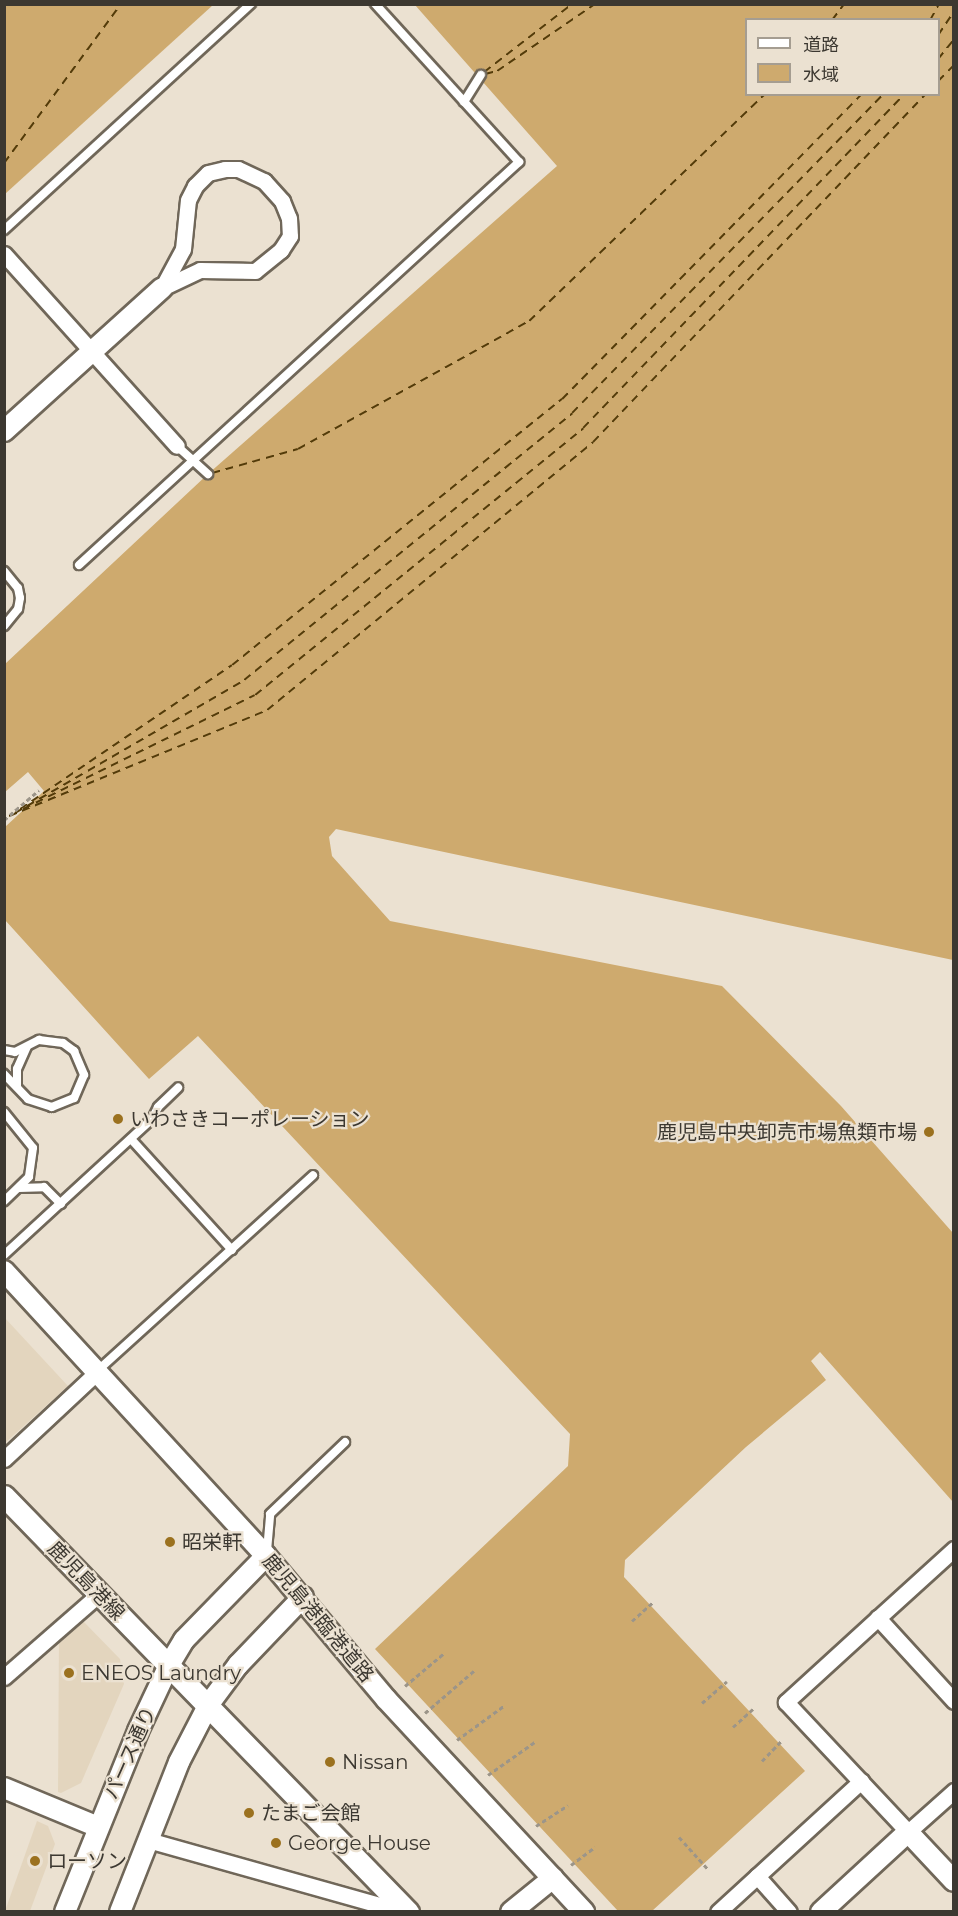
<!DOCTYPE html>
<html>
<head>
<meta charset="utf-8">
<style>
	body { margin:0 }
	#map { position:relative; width:958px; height:1916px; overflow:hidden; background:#ebe1d1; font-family:Montserrat,"Noto Sans JP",sans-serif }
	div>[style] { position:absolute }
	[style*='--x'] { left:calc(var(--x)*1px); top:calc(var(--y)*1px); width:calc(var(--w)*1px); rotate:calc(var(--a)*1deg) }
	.built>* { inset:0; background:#e3d5be }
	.water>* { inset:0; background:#ceaa6e }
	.ferry>* { height:1.5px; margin-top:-0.75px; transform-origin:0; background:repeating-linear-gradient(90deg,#533b09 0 8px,transparent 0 14px) }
	.path>* { height:3px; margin-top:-1.5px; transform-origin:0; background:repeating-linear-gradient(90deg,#9c9589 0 4.5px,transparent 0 7.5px) }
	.roads { filter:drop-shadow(2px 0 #706759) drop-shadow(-2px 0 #706759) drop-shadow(0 2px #706759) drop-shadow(0 -2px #706759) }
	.service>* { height:8px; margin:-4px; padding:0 4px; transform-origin:4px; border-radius:4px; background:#fff }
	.minor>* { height:15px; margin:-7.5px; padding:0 7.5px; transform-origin:7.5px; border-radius:7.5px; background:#fff }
	.tertiary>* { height:20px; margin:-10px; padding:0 10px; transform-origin:10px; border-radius:10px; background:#fff }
	.secondary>* { height:21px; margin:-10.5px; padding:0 10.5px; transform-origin:10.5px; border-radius:10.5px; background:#fff }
	.dots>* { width:16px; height:16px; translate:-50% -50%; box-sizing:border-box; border:3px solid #ebe1d1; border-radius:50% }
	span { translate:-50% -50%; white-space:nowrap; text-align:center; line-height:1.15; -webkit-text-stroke:4.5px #ebe1d1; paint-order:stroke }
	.poi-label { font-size:20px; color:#3c3831 }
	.left { translate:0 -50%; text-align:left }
	.right { translate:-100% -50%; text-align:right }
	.street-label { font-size:20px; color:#3c3831 }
	.frame { position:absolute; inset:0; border:6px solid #3c3831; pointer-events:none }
	.legend { position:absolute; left:745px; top:18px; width:195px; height:78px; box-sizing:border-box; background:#ebe1d1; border:2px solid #a59d91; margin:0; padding:8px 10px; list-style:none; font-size:18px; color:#3c3831 }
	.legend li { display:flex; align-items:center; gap:12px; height:30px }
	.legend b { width:30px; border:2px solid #a59d91 }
</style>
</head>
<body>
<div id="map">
	<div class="built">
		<i style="clip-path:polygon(4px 1317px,68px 1386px,5px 1443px,4px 1443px)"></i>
		<i style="clip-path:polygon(82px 1620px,120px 1659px,124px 1684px,81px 1783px,61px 1793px,58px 1792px,59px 1639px)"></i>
		<i style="clip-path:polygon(37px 1821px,48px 1826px,55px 1844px,30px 1911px,5px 1911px)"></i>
	</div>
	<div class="water">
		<i style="clip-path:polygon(5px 4px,213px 4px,213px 5px,5px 194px)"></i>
		<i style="clip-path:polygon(evenodd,415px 5px,953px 5px,953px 960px,336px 829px,329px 837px,332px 856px,390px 921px,722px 986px,841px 1106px,953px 1233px,953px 1502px,820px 1352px,811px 1361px,826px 1380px,746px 1447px,625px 1560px,624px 1577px,805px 1771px,652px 1911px,618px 1911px,375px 1649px,568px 1466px,570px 1434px,198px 1036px,149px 1079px,5px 920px,5px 827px,44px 791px,28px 772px,5px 792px,5px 664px,208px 474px,557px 166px,415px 5px,746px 20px,938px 20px,938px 94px,746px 94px,746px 20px)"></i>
	</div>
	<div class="ferry">
		<i style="--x:832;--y:20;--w:20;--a:-53"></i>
		<i style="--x:930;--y:20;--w:18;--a:-61"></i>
		<i style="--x:938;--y:35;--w:29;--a:-56"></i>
		<i style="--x:938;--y:59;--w:26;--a:-51"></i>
		<i style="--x:484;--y:72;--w:111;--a:-37.7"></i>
		<i style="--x:485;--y:74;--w:12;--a:-14"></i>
		<i style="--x:497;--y:71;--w:119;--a:-34.4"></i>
		<i style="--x:938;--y:81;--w:23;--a:-45"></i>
		<i style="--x:4;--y:163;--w:197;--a:-53.7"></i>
		<i style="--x:212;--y:473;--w:89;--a:-15.6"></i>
		<i style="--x:298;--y:449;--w:264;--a:-29"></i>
		<i style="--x:529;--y:321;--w:327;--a:-43.9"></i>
		<i style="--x:20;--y:809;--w:256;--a:-34.2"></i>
		<i style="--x:232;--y:665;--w:424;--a:-38.9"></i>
		<i style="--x:562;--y:399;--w:428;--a:-45.5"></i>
		<i style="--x:23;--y:809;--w:258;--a:-26.2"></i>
		<i style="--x:255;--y:695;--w:423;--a:-39.1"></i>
		<i style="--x:583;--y:428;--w:463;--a:-46.1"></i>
		<i style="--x:15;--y:813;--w:265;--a:-30.1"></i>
		<i style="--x:244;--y:680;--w:423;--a:-39.1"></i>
		<i style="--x:572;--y:413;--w:446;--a:-45.7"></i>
		<i style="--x:9;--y:816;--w:279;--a:-22.3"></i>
		<i style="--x:267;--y:710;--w:422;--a:-39.4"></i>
		<i style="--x:593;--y:442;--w:482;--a:-46.3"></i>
	</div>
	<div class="path">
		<i style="--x:4;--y:820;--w:46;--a:-40.6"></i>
		<i style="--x:632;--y:1621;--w:28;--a:-42"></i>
		<i style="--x:405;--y:1686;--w:50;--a:-40.1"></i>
		<i style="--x:702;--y:1703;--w:33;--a:-41"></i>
		<i style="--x:425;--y:1713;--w:66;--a:-40.7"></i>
		<i style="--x:733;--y:1727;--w:27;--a:-42"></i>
		<i style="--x:457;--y:1740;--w:59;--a:-36.1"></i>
		<i style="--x:762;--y:1761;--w:29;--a:-46"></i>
		<i style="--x:488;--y:1775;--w:59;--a:-35.3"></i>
		<i style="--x:536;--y:1826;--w:38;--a:-33"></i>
		<i style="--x:679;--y:1837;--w:42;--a:47.9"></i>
		<i style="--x:571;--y:1865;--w:30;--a:-37"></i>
	</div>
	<div class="roads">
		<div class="service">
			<i style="--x:464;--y:102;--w:32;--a:-58"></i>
			<i style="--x:4;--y:230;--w:335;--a:-42.5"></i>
			<i style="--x:177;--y:446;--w:42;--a:42.1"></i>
			<i style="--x:79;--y:565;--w:597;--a:-42.49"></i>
			<i style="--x:519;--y:162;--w:214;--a:-132.3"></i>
			<i style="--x:4;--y:571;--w:22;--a:51"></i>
			<i style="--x:18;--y:588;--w:10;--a:79"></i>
			<i style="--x:20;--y:598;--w:11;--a:100"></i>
			<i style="--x:18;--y:609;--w:22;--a:129"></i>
			<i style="--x:4;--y:1050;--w:11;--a:10"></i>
			<i style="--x:15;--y:1052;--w:27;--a:-27"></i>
			<i style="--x:39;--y:1040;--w:24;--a:7"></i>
			<i style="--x:63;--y:1043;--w:14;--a:36"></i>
			<i style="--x:74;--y:1051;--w:26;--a:67"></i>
			<i style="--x:84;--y:1075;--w:25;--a:113"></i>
			<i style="--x:74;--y:1098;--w:24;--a:158"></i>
			<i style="--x:52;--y:1107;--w:25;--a:-162"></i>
			<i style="--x:28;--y:1099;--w:35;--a:-134"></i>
			<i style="--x:17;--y:1086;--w:17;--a:-90"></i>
			<i style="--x:17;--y:1069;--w:24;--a:-66"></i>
			<i style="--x:4;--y:1112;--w:46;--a:51.1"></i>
			<i style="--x:33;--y:1148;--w:29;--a:98"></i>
			<i style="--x:29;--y:1177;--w:35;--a:136"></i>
			<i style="--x:131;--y:1139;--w:150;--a:47.7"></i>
			<i style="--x:19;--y:1188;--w:25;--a:-2"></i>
			<i style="--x:44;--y:1187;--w:24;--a:45"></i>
			<i style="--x:4;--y:1255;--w:201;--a:-42.6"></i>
			<i style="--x:152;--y:1119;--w:13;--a:-63"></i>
			<i style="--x:158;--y:1107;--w:28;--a:-44"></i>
			<i style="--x:96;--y:1372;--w:293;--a:-42.2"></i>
			<i style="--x:267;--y:1551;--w:37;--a:-85"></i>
			<i style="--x:270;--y:1514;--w:104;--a:-43.8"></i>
		</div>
		<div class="minor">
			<i style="--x:225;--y:169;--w:13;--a:0"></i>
			<i style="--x:238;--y:169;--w:29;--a:25"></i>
			<i style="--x:264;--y:181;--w:27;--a:48"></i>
			<i style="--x:282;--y:201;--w:18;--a:68"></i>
			<i style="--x:289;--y:218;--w:18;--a:87"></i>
			<i style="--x:290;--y:236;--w:17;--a:123"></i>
			<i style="--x:281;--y:250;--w:33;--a:141"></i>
			<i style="--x:255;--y:271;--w:55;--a:-179"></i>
			<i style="--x:200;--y:270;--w:42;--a:154.7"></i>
			<i style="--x:162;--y:288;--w:44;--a:-61.7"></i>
			<i style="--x:183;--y:249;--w:49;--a:-84.2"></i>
			<i style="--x:188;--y:200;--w:16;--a:-63"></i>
			<i style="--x:195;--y:186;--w:18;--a:-45"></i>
			<i style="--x:208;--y:173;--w:17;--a:-13"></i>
			<i style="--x:4;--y:254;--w:258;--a:48"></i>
			<i style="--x:4;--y:1459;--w:126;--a:-43.1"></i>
			<i style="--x:878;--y:1618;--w:103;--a:-42.2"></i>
			<i style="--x:4;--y:1677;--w:125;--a:-41.1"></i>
			<i style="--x:954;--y:1701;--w:113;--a:-132.5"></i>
			<i style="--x:878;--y:1618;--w:125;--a:137.6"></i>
			<i style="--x:786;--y:1702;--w:178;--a:46.8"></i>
			<i style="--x:908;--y:1832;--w:62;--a:-41.7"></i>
			<i style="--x:148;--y:1840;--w:267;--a:15.7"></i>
			<i style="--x:757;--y:1876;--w:48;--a:48.4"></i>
			<i style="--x:718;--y:1912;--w:194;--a:-42.5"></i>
		</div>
		<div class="tertiary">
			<i style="--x:4;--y:431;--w:213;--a:-42.1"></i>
			<i style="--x:4;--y:1271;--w:387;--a:47.4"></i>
			<i style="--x:266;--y:1556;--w:187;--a:50"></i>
			<i style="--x:386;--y:1699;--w:291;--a:47.1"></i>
			<i style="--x:4;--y:1788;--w:102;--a:22.5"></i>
			<i style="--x:65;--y:1912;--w:195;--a:-68"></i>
			<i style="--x:138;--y:1731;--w:73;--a:-64.8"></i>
			<i style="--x:169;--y:1665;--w:29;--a:-59"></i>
			<i style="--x:184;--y:1640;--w:117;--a:-45.7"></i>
			<i style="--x:120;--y:1912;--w:161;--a:-68.5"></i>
			<i style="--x:179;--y:1762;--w:65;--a:-62.7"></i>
			<i style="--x:209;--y:1704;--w:49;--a:-53.4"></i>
			<i style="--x:238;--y:1665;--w:94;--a:-46.3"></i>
			<i style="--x:511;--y:1912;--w:54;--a:-39"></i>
			<i style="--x:821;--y:1912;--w:118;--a:-42.6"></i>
			<i style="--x:908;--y:1832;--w:67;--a:46.8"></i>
		</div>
		<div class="secondary">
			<i style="--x:4;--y:1496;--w:580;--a:45.84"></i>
		</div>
	</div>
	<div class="dots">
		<i style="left:118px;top:1119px;background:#9b711f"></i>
		<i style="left:929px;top:1132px;background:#9b711f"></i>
		<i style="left:170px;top:1542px;background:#9b711f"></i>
		<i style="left:69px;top:1673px;background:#9b711f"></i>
		<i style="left:330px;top:1762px;background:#9b711f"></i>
		<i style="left:249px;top:1813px;background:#9b711f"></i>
		<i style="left:276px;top:1843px;background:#9b711f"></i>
		<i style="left:35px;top:1861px;background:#9b711f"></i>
	</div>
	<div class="poi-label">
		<span class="left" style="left:130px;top:1119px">いわさきコーポレーション</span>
		<span class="right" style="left:917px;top:1132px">鹿児島中央卸売市場魚類市場</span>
		<span class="left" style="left:182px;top:1542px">昭栄軒</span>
		<span class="left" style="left:81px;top:1673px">ENEOS Laundry</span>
		<span class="left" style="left:342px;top:1762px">Nissan</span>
		<span class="left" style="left:261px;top:1813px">たまご会館</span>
		<span class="left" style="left:288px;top:1843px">George House</span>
		<span class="left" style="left:47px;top:1861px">ローソン</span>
	</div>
	<div class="street-label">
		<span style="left:86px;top:1581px;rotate:46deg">鹿児島港線</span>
		<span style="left:318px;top:1618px;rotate:50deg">鹿児島港臨港道路</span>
		<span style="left:130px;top:1753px;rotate:-66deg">パース通り</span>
	</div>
	<div class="frame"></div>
	<ul class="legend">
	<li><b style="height:8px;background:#fff"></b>道路</li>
	<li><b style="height:16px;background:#ceaa6e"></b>水域</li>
	</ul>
</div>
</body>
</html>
